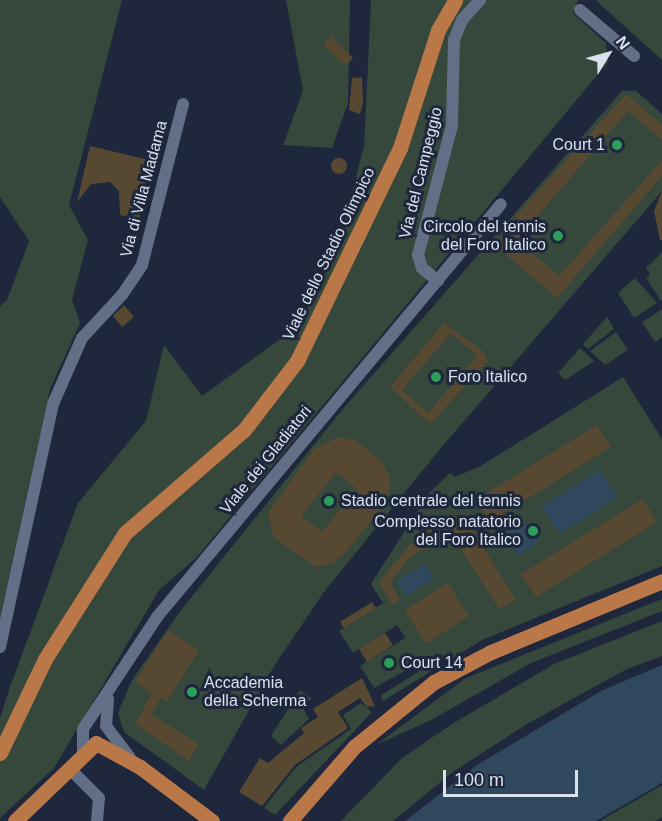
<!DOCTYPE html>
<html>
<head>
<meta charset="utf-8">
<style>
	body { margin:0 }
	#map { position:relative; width:662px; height:821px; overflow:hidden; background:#1e273b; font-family:Arial,sans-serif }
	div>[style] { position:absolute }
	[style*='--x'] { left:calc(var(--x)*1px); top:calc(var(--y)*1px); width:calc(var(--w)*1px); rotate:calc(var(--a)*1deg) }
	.green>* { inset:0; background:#35483b }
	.water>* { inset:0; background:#2f485e }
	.building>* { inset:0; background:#574832 }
	.round { border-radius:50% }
	.minor>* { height:12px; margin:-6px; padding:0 6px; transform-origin:6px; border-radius:6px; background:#636f86 }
	.major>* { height:15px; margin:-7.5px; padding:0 7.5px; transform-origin:7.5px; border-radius:7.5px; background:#ba7849 }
	.dots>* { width:16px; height:16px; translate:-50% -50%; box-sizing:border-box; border:3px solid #1e273b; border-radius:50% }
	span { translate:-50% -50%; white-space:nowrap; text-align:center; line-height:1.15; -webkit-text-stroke:6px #1e273b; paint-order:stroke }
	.poi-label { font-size:16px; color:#dae1ee }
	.right { translate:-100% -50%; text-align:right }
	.left { translate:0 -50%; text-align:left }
	.street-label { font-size:16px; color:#dae1ee }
	.north { position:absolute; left:578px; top:24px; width:60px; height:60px; -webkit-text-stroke:4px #1e273b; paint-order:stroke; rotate:53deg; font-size:16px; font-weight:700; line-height:24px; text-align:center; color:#dae1ee }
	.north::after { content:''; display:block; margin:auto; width:21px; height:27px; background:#dae1ee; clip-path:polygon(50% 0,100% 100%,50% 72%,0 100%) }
	.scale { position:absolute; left:443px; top:770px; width:135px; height:27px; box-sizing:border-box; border:3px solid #dae1ee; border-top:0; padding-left:8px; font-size:18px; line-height:21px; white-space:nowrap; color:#dae1ee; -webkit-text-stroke:4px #1e273b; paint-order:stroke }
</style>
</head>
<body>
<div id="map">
	<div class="green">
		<i style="clip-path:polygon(0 0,122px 0,69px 205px,88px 240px,72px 300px,80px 323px,50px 389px,0 617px,0 306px,7px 300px,29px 241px,0 197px)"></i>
		<i style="clip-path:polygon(286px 0,350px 0,348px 103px,332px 148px,283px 145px,303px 90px)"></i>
		<i style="clip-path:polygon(371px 0,578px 0,573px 13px,606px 43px,608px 62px,196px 558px,159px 590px,54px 768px,0 818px,0 718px,10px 687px,78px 503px,146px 421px,164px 345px,202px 396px,286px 335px,336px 255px,364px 146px)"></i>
		<i style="clip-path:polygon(596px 0,662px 0,662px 60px,602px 6px)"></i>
		<i style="clip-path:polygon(622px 91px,636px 91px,662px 114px,662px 191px,440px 449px,324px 592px,274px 666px,204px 790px,124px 732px,118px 713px,132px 680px,181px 610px,342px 410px)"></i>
		<i style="clip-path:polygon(662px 252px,662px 300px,661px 301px,646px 278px,650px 275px,646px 268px)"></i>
		<i style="clip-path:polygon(635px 278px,657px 303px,634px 318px,618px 293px)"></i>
		<i style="clip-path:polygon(662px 309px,662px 337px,655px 342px,642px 322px)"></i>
		<i style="clip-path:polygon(607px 317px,614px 329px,588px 349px,583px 344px)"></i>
		<i style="clip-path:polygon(616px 332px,628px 350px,605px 365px,590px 351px)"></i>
		<i style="clip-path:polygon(580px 348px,594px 361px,565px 380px,558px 373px)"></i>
		<i style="clip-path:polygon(623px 377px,662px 439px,662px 566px,482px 640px,383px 701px,380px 696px,424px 668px,420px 662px,374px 688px,360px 666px,405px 638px,397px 625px,353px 653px,339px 631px,383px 603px,371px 584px,429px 493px,450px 473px,455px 477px,479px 467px)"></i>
		<i style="clip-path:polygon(662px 599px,662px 611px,531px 663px,433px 719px,376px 745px,466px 678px)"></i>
		<i style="clip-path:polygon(662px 621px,662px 656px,627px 669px,527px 724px,453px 772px,393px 821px,341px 821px,402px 758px,452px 724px,554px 664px)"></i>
		<i style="clip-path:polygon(300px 690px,312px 699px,302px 706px,309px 719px,281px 745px,271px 736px)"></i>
		<i style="clip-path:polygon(361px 703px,372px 712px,275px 815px,264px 808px,296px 767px,351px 729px,343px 715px)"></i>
		<i style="clip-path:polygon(662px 785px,662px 817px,655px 821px,600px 821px)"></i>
	</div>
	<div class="water">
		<i style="clip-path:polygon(600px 470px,617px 498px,559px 534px,542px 506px)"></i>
		<i style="clip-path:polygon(525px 522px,538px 542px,519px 556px,504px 533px)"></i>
		<i style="clip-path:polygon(425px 564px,434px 578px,406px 596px,397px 581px)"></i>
		<i style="clip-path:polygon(662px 665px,662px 783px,596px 821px,405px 821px,477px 765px,603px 690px)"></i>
	</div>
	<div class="building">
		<i style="clip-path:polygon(331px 36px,353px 58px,345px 66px,323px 44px)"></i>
		<i style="clip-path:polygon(362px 77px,363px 103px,360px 114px,349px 110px,352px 78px)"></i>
		<i style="clip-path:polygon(626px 94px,662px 125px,662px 140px,628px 111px,517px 240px,559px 276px,662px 160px,662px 176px,557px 298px,497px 247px,519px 220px,515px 217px)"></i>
		<i style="clip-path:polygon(90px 146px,153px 161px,139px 219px,120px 215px,119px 191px,110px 182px,91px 184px,77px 202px)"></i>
		<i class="round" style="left:331px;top:158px;width:16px;height:16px"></i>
		<i style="clip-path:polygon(662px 191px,662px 240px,660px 240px,654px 211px)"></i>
		<i style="clip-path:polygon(124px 305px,134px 317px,122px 327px,113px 316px)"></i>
		<i style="clip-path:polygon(evenodd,444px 323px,483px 351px,488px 361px,430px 424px,390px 387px,444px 323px,451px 333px,477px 356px,428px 413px,402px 390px,451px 333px)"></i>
		<i style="clip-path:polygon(597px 425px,611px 447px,490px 522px,475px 500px)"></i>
		<i style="clip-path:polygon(evenodd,339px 437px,356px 441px,381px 461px,390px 477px,390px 489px,383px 506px,345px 553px,333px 563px,316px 567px,274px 538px,268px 513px,314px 449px,339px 437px,336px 472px,357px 489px,322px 532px,301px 516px,336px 472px)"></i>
		<i style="clip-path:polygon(643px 499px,657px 522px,536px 597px,521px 574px)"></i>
		<i style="clip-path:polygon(429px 514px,438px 522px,443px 518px,447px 525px,463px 515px,516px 600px,499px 609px,450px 532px,408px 559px,390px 583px,400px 600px,392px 605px,379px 582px,428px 523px,424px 520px)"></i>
		<i style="clip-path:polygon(448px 583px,469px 616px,426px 644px,405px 610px)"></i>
		<i style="clip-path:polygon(372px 602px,376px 608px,344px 628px,340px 622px)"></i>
		<i style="clip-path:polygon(168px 630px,199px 650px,167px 702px,161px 698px,151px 714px,199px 744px,189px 761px,135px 724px,152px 693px,135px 682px)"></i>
		<i style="clip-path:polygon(385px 633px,393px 645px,367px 662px,359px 649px)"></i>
		<i style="clip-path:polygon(362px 678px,375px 706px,367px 707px,360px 698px,338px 712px,348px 728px,295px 765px,262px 806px,239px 792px,260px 758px,268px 763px,304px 733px,301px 728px,318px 717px,313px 709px)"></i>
	</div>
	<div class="minor">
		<i style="--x:580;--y:10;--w:71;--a:40.4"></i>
		<i style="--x:438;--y:281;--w:21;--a:-141"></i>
		<i style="--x:422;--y:268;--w:14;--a:-107"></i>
		<i style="--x:418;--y:255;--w:134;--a:-75.3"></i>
		<i style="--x:452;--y:125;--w:85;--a:-88.7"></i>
		<i style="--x:454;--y:40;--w:22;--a:-68"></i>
		<i style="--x:462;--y:20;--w:27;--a:-48"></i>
		<i style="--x:0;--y:647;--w:249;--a:-77.7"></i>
		<i style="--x:53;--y:404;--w:72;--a:-66.3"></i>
		<i style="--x:82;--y:338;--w:59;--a:-47.1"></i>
		<i style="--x:122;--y:295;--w:36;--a:-56"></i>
		<i style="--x:142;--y:265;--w:166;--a:-75.7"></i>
		<i style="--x:108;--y:699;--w:27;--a:94"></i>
		<i style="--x:106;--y:726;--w:39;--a:53"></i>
		<i style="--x:83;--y:751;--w:22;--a:-90"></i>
		<i style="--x:83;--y:729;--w:134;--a:-56.5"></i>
		<i style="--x:157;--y:617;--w:537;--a:-50.21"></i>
		<i style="--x:70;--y:769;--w:41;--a:45"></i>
		<i style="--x:99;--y:798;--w:23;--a:95"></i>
	</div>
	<div class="major">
		<i style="--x:0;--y:753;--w:104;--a:-64.4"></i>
		<i style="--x:45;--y:659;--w:149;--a:-57.6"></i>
		<i style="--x:125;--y:533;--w:157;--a:-40.9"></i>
		<i style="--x:244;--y:430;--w:87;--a:-52.5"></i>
		<i style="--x:297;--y:361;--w:237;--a:-64.2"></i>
		<i style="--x:400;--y:148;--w:124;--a:-72.1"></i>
		<i style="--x:438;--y:30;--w:34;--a:-60"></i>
		<i style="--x:15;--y:821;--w:112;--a:-43.9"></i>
		<i style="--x:96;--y:743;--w:50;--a:28.6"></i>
		<i style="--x:140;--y:767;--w:90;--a:36.9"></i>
		<i style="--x:290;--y:821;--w:98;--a:-49.1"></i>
		<i style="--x:354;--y:747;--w:103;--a:-39.1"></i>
		<i style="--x:434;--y:682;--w:64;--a:-27.8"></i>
		<i style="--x:491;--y:652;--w:185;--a:-22.5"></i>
	</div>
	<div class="dots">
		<i style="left:617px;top:145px;background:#2e9e5b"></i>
		<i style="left:558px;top:236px;background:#2e9e5b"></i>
		<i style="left:436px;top:377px;background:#2e9e5b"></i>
		<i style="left:329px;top:501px;background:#2e9e5b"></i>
		<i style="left:533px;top:531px;background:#2e9e5b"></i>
		<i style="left:389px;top:663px;background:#2e9e5b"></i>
		<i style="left:192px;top:692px;background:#2e9e5b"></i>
	</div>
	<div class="poi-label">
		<span class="right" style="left:605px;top:145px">Court 1</span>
		<span class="right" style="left:546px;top:236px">Circolo del tennis<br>del Foro Italico</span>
		<span class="left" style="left:448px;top:377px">Foro Italico</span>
		<span class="left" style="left:341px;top:501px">Stadio centrale del tennis</span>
		<span class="right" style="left:521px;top:531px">Complesso natatorio<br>del Foro Italico</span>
		<span class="left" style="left:401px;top:663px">Court 14</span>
		<span class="left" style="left:204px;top:692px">Accademia<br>della Scherma</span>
	</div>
	<div class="street-label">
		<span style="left:421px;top:173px;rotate:-76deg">Via del Campeggio</span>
		<span style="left:144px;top:189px;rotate:-75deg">Via di Villa Madama</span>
		<span style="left:329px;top:254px;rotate:-64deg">Viale dello Stadio Olimpico</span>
		<span style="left:266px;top:460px;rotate:-51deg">Viale dei Gladiatori</span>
	</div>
	<div class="north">N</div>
	<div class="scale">100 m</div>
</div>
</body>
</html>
